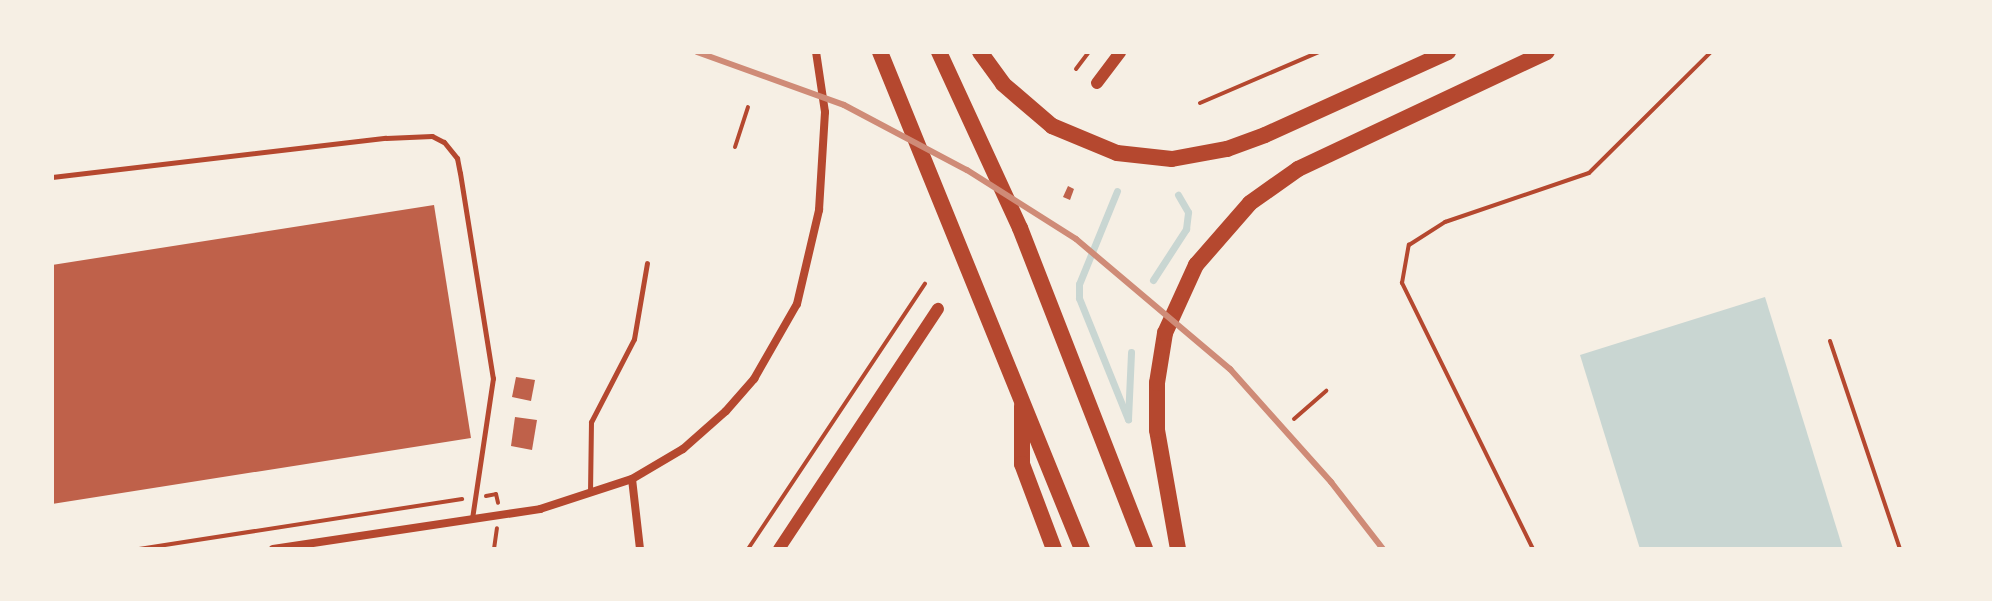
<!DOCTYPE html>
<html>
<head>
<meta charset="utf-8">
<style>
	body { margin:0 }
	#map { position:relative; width:1992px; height:601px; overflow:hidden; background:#f6efe4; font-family:Barlow,sans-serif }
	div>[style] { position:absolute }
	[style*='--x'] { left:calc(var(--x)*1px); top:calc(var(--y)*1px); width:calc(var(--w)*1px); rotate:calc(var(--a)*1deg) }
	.water>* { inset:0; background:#c9d6d2 }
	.stream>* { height:7px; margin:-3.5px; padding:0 3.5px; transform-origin:3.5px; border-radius:3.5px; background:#c9d6d2 }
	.building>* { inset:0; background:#bf614a }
	.path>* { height:4px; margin:-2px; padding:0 2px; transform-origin:2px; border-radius:2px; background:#b5482f }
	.service>* { height:5px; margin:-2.5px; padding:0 2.5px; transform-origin:2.5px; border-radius:2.5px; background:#b5482f }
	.minor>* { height:8px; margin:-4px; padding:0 4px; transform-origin:4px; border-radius:4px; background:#b5482f }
	.tertiary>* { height:12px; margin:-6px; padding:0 6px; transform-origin:6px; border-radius:6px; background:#b5482f }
	.trunk>* { height:16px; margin:-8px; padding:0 8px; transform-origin:8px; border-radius:8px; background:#b5482f }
	.rail>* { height:6px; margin:-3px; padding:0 3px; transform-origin:3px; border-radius:3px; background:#cf8b77 }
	span { translate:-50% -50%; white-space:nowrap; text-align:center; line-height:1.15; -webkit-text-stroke:7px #f6efe4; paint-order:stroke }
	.frame { position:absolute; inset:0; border:54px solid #f6efe4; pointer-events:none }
</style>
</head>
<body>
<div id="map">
	<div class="water">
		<i style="clip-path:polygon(1765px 297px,1843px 549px,1640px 549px,1580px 355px)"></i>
	</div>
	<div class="stream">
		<i style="--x:1117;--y:191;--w:100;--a:112.2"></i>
		<i style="--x:1079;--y:284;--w:14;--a:90"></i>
		<i style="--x:1079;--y:298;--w:131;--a:68"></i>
		<i style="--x:1128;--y:419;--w:67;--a:-87.4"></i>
		<i style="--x:1153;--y:280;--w:61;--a:-57.1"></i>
		<i style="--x:1186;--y:229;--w:17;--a:-83"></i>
		<i style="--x:1188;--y:212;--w:20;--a:-120"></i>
	</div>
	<div class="building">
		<i style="clip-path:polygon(1068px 186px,1074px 189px,1070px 200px,1063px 197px)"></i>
		<i style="clip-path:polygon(434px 205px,471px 438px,52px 504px,52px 265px)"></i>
		<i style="clip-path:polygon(516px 377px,535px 380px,531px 401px,512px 397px)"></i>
		<i style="clip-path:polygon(515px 417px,537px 420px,532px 450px,511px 446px)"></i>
	</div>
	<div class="path">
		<i style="--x:1076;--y:69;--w:21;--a:-53"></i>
		<i style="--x:1200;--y:103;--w:129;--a:-23.2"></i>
		<i style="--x:735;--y:147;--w:42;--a:-72"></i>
		<i style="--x:1830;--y:341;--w:219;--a:71.4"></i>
		<i style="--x:1294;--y:419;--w:43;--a:-41.2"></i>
		<i style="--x:486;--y:496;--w:10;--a:-11"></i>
		<i style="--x:496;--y:494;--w:9;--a:77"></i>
		<i style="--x:139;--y:549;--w:327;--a:-8.8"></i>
		<i style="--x:494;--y:549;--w:21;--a:-82"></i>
		<i style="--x:748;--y:549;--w:319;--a:-56.3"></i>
		<i style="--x:1533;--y:549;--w:297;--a:-116.2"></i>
		<i style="--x:1402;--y:283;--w:39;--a:-80"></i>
		<i style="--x:1409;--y:245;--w:43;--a:-32.6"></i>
		<i style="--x:1445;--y:222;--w:152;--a:-18.8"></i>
		<i style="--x:1589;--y:173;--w:172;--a:-44.8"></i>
	</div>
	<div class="service">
		<i style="--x:52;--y:177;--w:336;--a:-6.7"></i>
		<i style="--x:386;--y:138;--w:46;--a:-2.5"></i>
		<i style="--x:432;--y:136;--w:13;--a:27"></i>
		<i style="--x:444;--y:142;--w:21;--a:51"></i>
		<i style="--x:457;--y:158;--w:15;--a:79"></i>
		<i style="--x:460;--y:173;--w:208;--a:80.9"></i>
		<i style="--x:493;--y:378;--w:143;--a:98.5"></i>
		<i style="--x:590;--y:493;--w:71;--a:-89.2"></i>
		<i style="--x:591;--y:422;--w:93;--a:-62.6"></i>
		<i style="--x:634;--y:339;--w:77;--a:-80.3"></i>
	</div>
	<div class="minor">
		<i style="--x:273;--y:549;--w:270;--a:-8.5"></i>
		<i style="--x:540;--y:509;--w:97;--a:-18.1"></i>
		<i style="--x:640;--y:549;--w:70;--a:-96.5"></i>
		<i style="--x:632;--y:479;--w:59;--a:-30.5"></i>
		<i style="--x:683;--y:449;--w:57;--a:-41.5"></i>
		<i style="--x:726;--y:411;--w:43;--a:-48.8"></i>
		<i style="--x:754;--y:379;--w:86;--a:-60.2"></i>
		<i style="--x:797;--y:304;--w:97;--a:-76.8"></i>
		<i style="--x:819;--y:210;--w:98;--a:-86.5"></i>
		<i style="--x:825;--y:112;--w:61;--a:-98.5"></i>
	</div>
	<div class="tertiary">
		<i style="--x:1097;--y:83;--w:39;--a:-53"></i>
		<i style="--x:779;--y:549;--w:288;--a:-56.5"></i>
	</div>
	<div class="trunk">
		<i style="--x:880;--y:52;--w:536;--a:67.88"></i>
		<i style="--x:939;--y:52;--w:194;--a:65.3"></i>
		<i style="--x:1020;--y:228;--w:344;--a:68.7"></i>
		<i style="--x:980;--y:52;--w:39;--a:54"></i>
		<i style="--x:1003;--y:84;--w:65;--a:40.6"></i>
		<i style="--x:1052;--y:126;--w:70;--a:22.6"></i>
		<i style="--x:1117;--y:153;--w:55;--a:6.2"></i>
		<i style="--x:1172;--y:159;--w:56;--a:-10.3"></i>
		<i style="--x:1227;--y:149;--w:40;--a:-20.2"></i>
		<i style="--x:1265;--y:135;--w:201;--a:-24.4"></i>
		<i style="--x:1022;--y:406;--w:58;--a:90"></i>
		<i style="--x:1022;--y:464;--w:91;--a:69.4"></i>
		<i style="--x:1178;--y:549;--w:121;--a:-100"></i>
		<i style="--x:1157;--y:430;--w:47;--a:-90"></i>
		<i style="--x:1157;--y:383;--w:51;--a:-80.9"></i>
		<i style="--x:1165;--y:333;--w:75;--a:-65.5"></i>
		<i style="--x:1196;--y:265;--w:82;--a:-48.9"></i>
		<i style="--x:1250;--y:203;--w:59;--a:-35.3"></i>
		<i style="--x:1298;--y:169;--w:275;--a:-25.2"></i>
	</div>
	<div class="rail">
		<i style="--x:697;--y:52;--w:156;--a:19.8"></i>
		<i style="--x:844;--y:105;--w:139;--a:27.9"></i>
		<i style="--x:967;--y:170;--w:129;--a:32.3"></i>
		<i style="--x:1076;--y:239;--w:202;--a:40.2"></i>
		<i style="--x:1230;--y:369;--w:152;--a:48.2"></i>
		<i style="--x:1331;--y:482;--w:85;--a:52.2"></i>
	</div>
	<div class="frame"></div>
</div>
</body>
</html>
